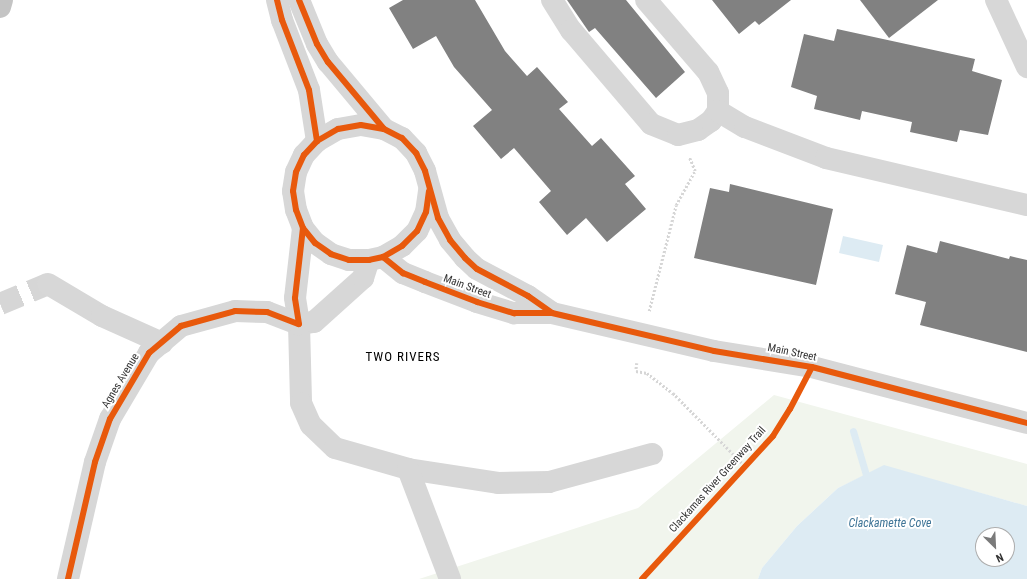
<!DOCTYPE html>
<html>
<head>
<meta charset="utf-8">
<style>
	body { margin:0 }
	#map { position:relative; width:1027px; height:579px; overflow:hidden; background:#fff; font-family:"Roboto Condensed",sans-serif }
	div>[style] { position:absolute }
	[style*='--x'] { left:calc(var(--x)*1px); top:calc(var(--y)*1px); width:calc(var(--w)*1px); rotate:calc(var(--a)*1deg) }
	.green>* { inset:0; background:#f1f5ed }
	.water>* { inset:0; background:#ddebf3 }
	.stream>* { height:7px; margin:-3.5px; padding:0 3.5px; transform-origin:3.5px; border-radius:3.5px; background:#ddebf3 }
	.building>* { inset:0; background:#818181 }
	.minor-tunnel>* { height:22px; margin-top:-11px; transform-origin:0; background:repeating-linear-gradient(90deg,#d6d6d6 0 22px,transparent 0 33px) }
	.path>* { height:2.5px; margin-top:-1.25px; transform-origin:0; background:repeating-linear-gradient(90deg,#d6d6d6 0 2px,transparent 0 4px) }
	.minor>* { height:22px; margin:-11px; padding:0 11px; transform-origin:11px; border-radius:11px; background:#d7d7d7 }
	.highway>* { height:22px; margin:-11px; padding:0 11px; transform-origin:11px; border-radius:11px; background:#c4c4c4 }
	.cycleway>* { height:6px; margin:-3px; padding:0 3px; transform-origin:3px; border-radius:3px; background:#e8590c }
	span { translate:-50% -50%; white-space:nowrap; text-align:center; line-height:1.15; -webkit-text-stroke:4px #fff; paint-order:stroke }
	.street-label { font-size:11px; color:#333 }
	.water-label { font-size:12px; color:#3f7597; font-style:italic }
	.quarter-label { font-size:13px; color:#000; letter-spacing:1px }
	.north { position:absolute; left:975px; top:527px; width:40px; height:40px; box-sizing:border-box; background:#fff; border:1px solid #adadad; border-radius:50%; rotate:156deg; font-size:11px; font-weight:700; line-height:16px; text-align:center; color:#333 }
	.north::after { content:''; display:block; margin:auto; width:14px; height:18px; background:#7a7a7a; clip-path:polygon(50% 0,100% 100%,50% 72%,0 100%) }
</style>
</head>
<body>
<div id="map">
	<div class="green">
		<i style="clip-path:polygon(774px 395px,1027px 464px,1027px 506px,884px 466px,838px 488px,797px 526px,762px 568px,758px 579px,419px 579px,638px 508px)"></i>
	</div>
	<div class="water">
		<i style="clip-path:polygon(843px 236px,883px 245px,879px 262px,839px 253px)"></i>
		<i style="clip-path:polygon(evenodd,884px 465px,1027px 506px,1027px 579px,758px 579px,762px 568px,797px 526px,838px 488px,884px 465px,983px 535px,1007px 535px,1007px 559px,983px 559px,983px 535px)"></i>
	</div>
	<div class="stream">
		<i style="--x:853;--y:431;--w:46;--a:73.5"></i>
	</div>
	<div class="building">
		<i style="clip-path:polygon(403px 0,475px 0,505px 51px,527px 76px,537px 67px,568px 102px,559px 109px,592px 146px,601px 138px,635px 176px,625px 184px,646px 209px,607px 242px,586px 218px,567px 235px,539px 202px,551px 191px,514px 148px,501px 159px,473px 126px,492px 110px,454px 67px,436px 36px,413px 49px,389px 8px)"></i>
		<i style="clip-path:polygon(567px 0,626px 0,685px 72px,656px 98px,595px 28px,589px 32px)"></i>
		<i style="clip-path:polygon(712px 0,791px 0,759px 25px,755px 21px,739px 34px)"></i>
		<i style="clip-path:polygon(860px 0,938px 0,889px 38px)"></i>
		<i style="clip-path:polygon(837px 29px,975px 59px,972px 71px,1002px 80px,988px 135px,960px 130px,957px 142px,910px 132px,912px 122px,862px 111px,860px 120px,814px 109px,817px 96px,791px 87px,804px 34px,834px 41px)"></i>
		<i style="clip-path:polygon(730px 184px,833px 209px,816px 285px,694px 258px,710px 188px,729px 192px)"></i>
		<i style="clip-path:polygon(940px 241px,1009px 259px,1010px 256px,1027px 260px,1027px 352px,920px 325px,926px 302px,895px 294px,907px 245px,937px 253px)"></i>
	</div>
	<div class="minor-tunnel">
		<i style="--x:0;--y:304;--w:52;--a:-22.6"></i>
	</div>
	<div class="path">
		<i style="--x:649;--y:311;--w:109;--a:-75.7"></i>
		<i style="--x:676;--y:205;--w:39;--a:-61"></i>
		<i style="--x:695;--y:171;--w:15;--a:-113"></i>
		<i style="--x:637;--y:363;--w:8;--a:97"></i>
		<i style="--x:636;--y:371;--w:11;--a:10"></i>
		<i style="--x:647;--y:373;--w:33;--a:38"></i>
		<i style="--x:673;--y:393;--w:103;--a:45.4"></i>
	</div>
	<div class="minor">
		<i style="--x:277;--y:0;--w:21;--a:76"></i>
		<i style="--x:282;--y:20;--w:75;--a:68.9"></i>
		<i style="--x:309;--y:90;--w:52;--a:81.1"></i>
		<i style="--x:299;--y:0;--w:48;--a:67.8"></i>
		<i style="--x:317;--y:44;--w:21;--a:59"></i>
		<i style="--x:328;--y:62;--w:87;--a:50.1"></i>
		<i style="--x:552;--y:0;--w:36;--a:58"></i>
		<i style="--x:571;--y:30;--w:123;--a:49.6"></i>
		<i style="--x:651;--y:124;--w:29;--a:22"></i>
		<i style="--x:678;--y:135;--w:21;--a:-14"></i>
		<i style="--x:698;--y:130;--w:16;--a:-35"></i>
		<i style="--x:711;--y:121;--w:12;--a:-55"></i>
		<i style="--x:718;--y:111;--w:18;--a:-90"></i>
		<i style="--x:718;--y:93;--w:23;--a:-115"></i>
		<i style="--x:708;--y:72;--w:95;--a:-130.7"></i>
		<i style="--x:996;--y:0;--w:74;--a:65.2"></i>
		<i style="--x:718;--y:111;--w:31;--a:31"></i>
		<i style="--x:745;--y:127;--w:87;--a:20.9"></i>
		<i style="--x:826;--y:158;--w:206;--a:13.2"></i>
		<i style="--x:429;--y:191;--w:21;--a:98"></i>
		<i style="--x:426;--y:212;--w:21;--a:115"></i>
		<i style="--x:417;--y:231;--w:21;--a:135"></i>
		<i style="--x:402;--y:246;--w:22;--a:150"></i>
		<i style="--x:383;--y:257;--w:14;--a:168"></i>
		<i style="--x:369;--y:260;--w:20;--a:180"></i>
		<i style="--x:349;--y:260;--w:19;--a:-162"></i>
		<i style="--x:331;--y:254;--w:19;--a:-145"></i>
		<i style="--x:315;--y:243;--w:19;--a:-129"></i>
		<i style="--x:303;--y:228;--w:19;--a:-111"></i>
		<i style="--x:296;--y:210;--w:19;--a:-99"></i>
		<i style="--x:293;--y:191;--w:19;--a:-81"></i>
		<i style="--x:296;--y:172;--w:19;--a:-65"></i>
		<i style="--x:304;--y:155;--w:19;--a:-47"></i>
		<i style="--x:317;--y:141;--w:24;--a:-30"></i>
		<i style="--x:338;--y:129;--w:23;--a:-10"></i>
		<i style="--x:361;--y:125;--w:23;--a:10"></i>
		<i style="--x:384;--y:129;--w:20;--a:27"></i>
		<i style="--x:402;--y:138;--w:21;--a:47"></i>
		<i style="--x:416;--y:153;--w:20;--a:63"></i>
		<i style="--x:425;--y:171;--w:49;--a:74.5"></i>
		<i style="--x:438;--y:218;--w:25;--a:61"></i>
		<i style="--x:450;--y:240;--w:23;--a:50"></i>
		<i style="--x:465;--y:258;--w:16;--a:43"></i>
		<i style="--x:477;--y:269;--w:58;--a:27.9"></i>
		<i style="--x:528;--y:296;--w:29;--a:35"></i>
		<i style="--x:303;--y:228;--w:70;--a:96.5"></i>
		<i style="--x:295;--y:298;--w:26;--a:81"></i>
		<i style="--x:299;--y:324;--w:79;--a:88.5"></i>
		<i style="--x:301;--y:403;--w:24;--a:66"></i>
		<i style="--x:311;--y:425;--w:33;--a:44"></i>
		<i style="--x:335;--y:448;--w:76;--a:16"></i>
		<i style="--x:408;--y:469;--w:91;--a:8.8"></i>
		<i style="--x:498;--y:483;--w:51;--a:-1.1"></i>
		<i style="--x:549;--y:482;--w:107;--a:-15.2"></i>
		<i style="--x:383;--y:257;--w:26;--a:39"></i>
		<i style="--x:403;--y:273;--w:24;--a:22"></i>
		<i style="--x:425;--y:282;--w:56;--a:21"></i>
		<i style="--x:477;--y:302;--w:39;--a:17"></i>
		<i style="--x:514;--y:313;--w:38;--a:0"></i>
		<i style="--x:552;--y:313;--w:166;--a:13.2"></i>
		<i style="--x:714;--y:351;--w:99;--a:9.3"></i>
		<i style="--x:812;--y:367;--w:222;--a:14.6"></i>
		<i style="--x:48;--y:284;--w:63;--a:30.7"></i>
		<i style="--x:102;--y:316;--w:66;--a:24.2"></i>
		<i style="--x:408;--y:469;--w:118;--a:69.1"></i>
		<i style="--x:68;--y:579;--w:120;--a:-77"></i>
		<i style="--x:95;--y:462;--w:46;--a:-70.8"></i>
		<i style="--x:110;--y:419;--w:77;--a:-59.4"></i>
		<i style="--x:149;--y:353;--w:42;--a:-40.2"></i>
		<i style="--x:181;--y:326;--w:56;--a:-15.5"></i>
		<i style="--x:235;--y:311;--w:32;--a:2"></i>
		<i style="--x:267;--y:312;--w:34;--a:21"></i>
		<i style="--x:299;--y:324;--w:15;--a:-8"></i>
		<i style="--x:314;--y:322;--w:66;--a:-41.9"></i>
		<i style="--x:363;--y:278;--w:19;--a:-72"></i>
	</div>
	<div class="highway">
		<i style="--x:0;--y:7;--w:7;--a:-74"></i>
	</div>
	<div class="cycleway">
		<i style="--x:277;--y:0;--w:21;--a:76"></i>
		<i style="--x:282;--y:20;--w:75;--a:68.9"></i>
		<i style="--x:309;--y:90;--w:52;--a:81.1"></i>
		<i style="--x:299;--y:0;--w:48;--a:67.8"></i>
		<i style="--x:317;--y:44;--w:21;--a:59"></i>
		<i style="--x:328;--y:62;--w:87;--a:50.1"></i>
		<i style="--x:429;--y:191;--w:21;--a:98"></i>
		<i style="--x:426;--y:212;--w:21;--a:115"></i>
		<i style="--x:417;--y:231;--w:21;--a:135"></i>
		<i style="--x:402;--y:246;--w:22;--a:150"></i>
		<i style="--x:383;--y:257;--w:14;--a:168"></i>
		<i style="--x:369;--y:260;--w:20;--a:180"></i>
		<i style="--x:349;--y:260;--w:19;--a:-162"></i>
		<i style="--x:331;--y:254;--w:19;--a:-145"></i>
		<i style="--x:315;--y:243;--w:19;--a:-129"></i>
		<i style="--x:303;--y:228;--w:19;--a:-111"></i>
		<i style="--x:296;--y:210;--w:19;--a:-99"></i>
		<i style="--x:293;--y:191;--w:19;--a:-81"></i>
		<i style="--x:296;--y:172;--w:19;--a:-65"></i>
		<i style="--x:304;--y:155;--w:19;--a:-47"></i>
		<i style="--x:317;--y:141;--w:24;--a:-30"></i>
		<i style="--x:338;--y:129;--w:23;--a:-10"></i>
		<i style="--x:361;--y:125;--w:23;--a:10"></i>
		<i style="--x:384;--y:129;--w:20;--a:27"></i>
		<i style="--x:402;--y:138;--w:21;--a:47"></i>
		<i style="--x:416;--y:153;--w:20;--a:63"></i>
		<i style="--x:425;--y:171;--w:49;--a:74.5"></i>
		<i style="--x:438;--y:218;--w:25;--a:61"></i>
		<i style="--x:450;--y:240;--w:23;--a:50"></i>
		<i style="--x:465;--y:258;--w:16;--a:43"></i>
		<i style="--x:477;--y:269;--w:58;--a:27.9"></i>
		<i style="--x:528;--y:296;--w:29;--a:35"></i>
		<i style="--x:383;--y:257;--w:26;--a:39"></i>
		<i style="--x:403;--y:273;--w:24;--a:22"></i>
		<i style="--x:425;--y:282;--w:56;--a:21"></i>
		<i style="--x:477;--y:302;--w:39;--a:17"></i>
		<i style="--x:514;--y:313;--w:38;--a:0"></i>
		<i style="--x:552;--y:313;--w:166;--a:13.2"></i>
		<i style="--x:714;--y:351;--w:99;--a:9.3"></i>
		<i style="--x:812;--y:367;--w:222;--a:14.6"></i>
		<i style="--x:68;--y:579;--w:120;--a:-77"></i>
		<i style="--x:95;--y:462;--w:46;--a:-70.8"></i>
		<i style="--x:110;--y:419;--w:77;--a:-59.4"></i>
		<i style="--x:149;--y:353;--w:42;--a:-40.2"></i>
		<i style="--x:181;--y:326;--w:56;--a:-15.5"></i>
		<i style="--x:235;--y:311;--w:32;--a:2"></i>
		<i style="--x:267;--y:312;--w:34;--a:21"></i>
		<i style="--x:299;--y:324;--w:26;--a:-99"></i>
		<i style="--x:295;--y:298;--w:70;--a:-83.5"></i>
		<i style="--x:642;--y:579;--w:194;--a:-47.5"></i>
		<i style="--x:773;--y:436;--w:32;--a:-58"></i>
		<i style="--x:790;--y:409;--w:47;--a:-62.4"></i>
	</div>
	<div class="street-label">
		<span style="left:467px;top:287px;rotate:20deg">Main Street</span>
		<span style="left:792px;top:353px;rotate:12deg">Main Street</span>
		<span style="left:121px;top:381px;rotate:-59deg">Agnes Avenue</span>
		<span style="left:718px;top:480px;rotate:-48deg">Clackamas River Greenway Trail</span>
	</div>
	<div class="water-label">
		<span style="left:890px;top:524px">Clackamette Cove</span>
	</div>
	<div class="quarter-label">
		<span style="left:403px;top:357px">TWO RIVERS</span>
	</div>
	<div class="north">N</div>
</div>
</body>
</html>
